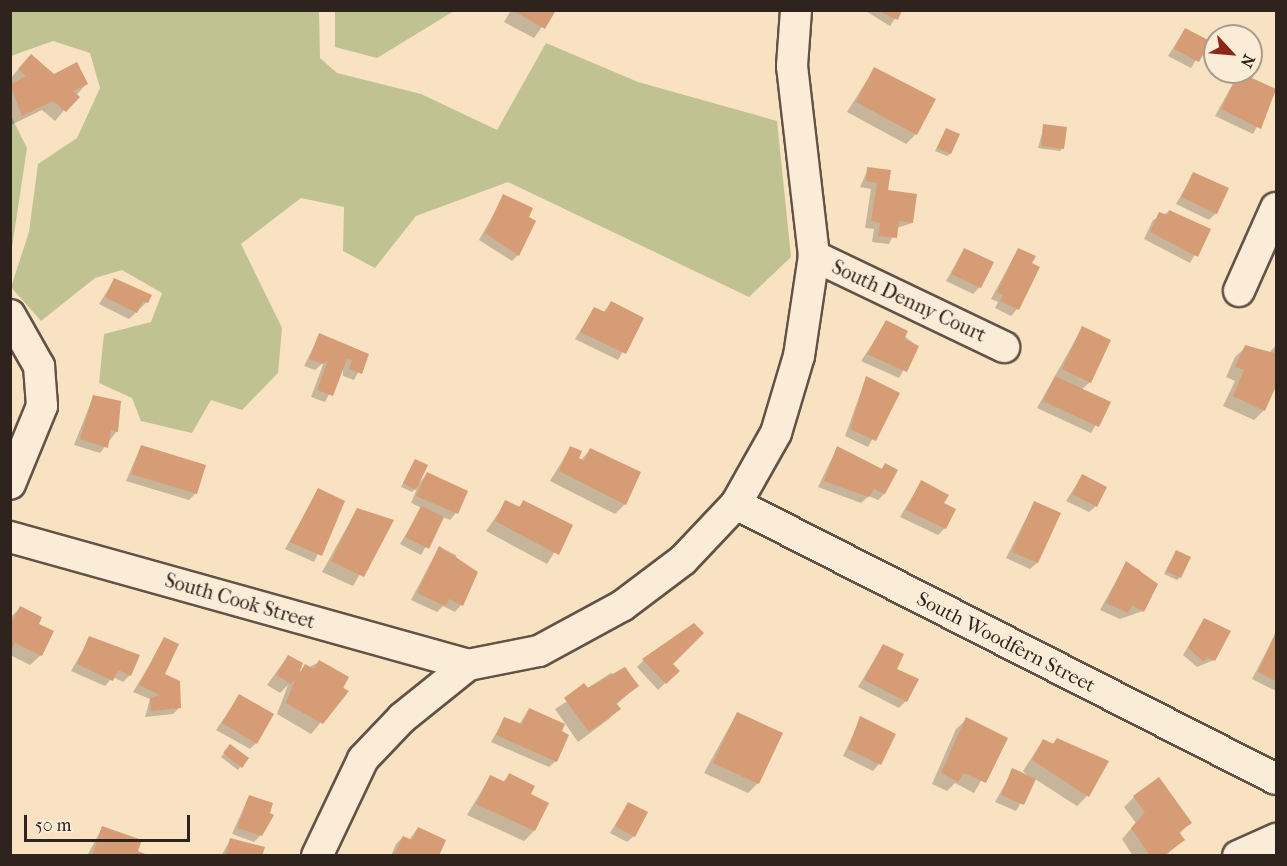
<!DOCTYPE html>
<html>
<head>
<meta charset="utf-8">
<style>
	body { margin:0 }
	#map { position:relative; width:1287px; height:866px; overflow:hidden; background:#f8e2c2; font-family:"IM FELL French Canon",serif }
	div>[style] { position:absolute }
	[style*='--x'] { left:calc(var(--x)*1px); top:calc(var(--y)*1px); width:calc(var(--w)*1px); rotate:calc(var(--a)*1deg) }
	.green>* { inset:0; background:#c0c291 }
	.shadow>* { inset:0; background:#0003 }
	.building>* { inset:0; background:#d69c76 }
	.roads { filter:drop-shadow(2px 0 #615346) drop-shadow(-2px 0 #615346) drop-shadow(0 2px #615346) drop-shadow(0 -2px #615346) }
	.minor>* { height:30px; margin:-15px; padding:0 15px; transform-origin:15px; border-radius:15px; background:#faecd7 }
	span { translate:-50% -50%; white-space:nowrap; text-align:center; line-height:1.15; -webkit-text-stroke:6px #faecd7; paint-order:stroke }
	.street-label { font-size:20px; color:#2f231d }
	.frame { position:absolute; inset:0; border:12px solid #2f231d; pointer-events:none }
	.north { position:absolute; left:1203px; top:24px; width:60px; height:60px; box-sizing:border-box; background:#faecd7; border:2px solid #a99c8d; border-radius:50%; rotate:116deg; font-size:16px; font-weight:700; line-height:24px; text-align:center; color:#2f231d }
	.north::after { content:''; display:block; margin:auto; width:21px; height:27px; background:#8f2418; clip-path:polygon(50% 0,100% 100%,50% 72%,0 100%) }
	.scale { position:absolute; left:24px; top:815px; width:166px; height:27px; box-sizing:border-box; border:3px solid #2f231d; border-top:0; padding-left:8px; font-size:18px; line-height:21px; white-space:nowrap; color:#2f231d; -webkit-text-stroke:4px #faecd7; paint-order:stroke }
</style>
</head>
<body>
<div id="map">
	<div class="green">
		<i style="clip-path:polygon(11px 10px,319px 11px,320px 58px,337px 73px,421px 94px,497px 130px,546px 43px,638px 82px,777px 121px,791px 257px,749px 297px,508px 182px,416px 216px,375px 268px,343px 251px,344px 207px,301px 198px,241px 244px,282px 328px,278px 373px,242px 410px,211px 400px,192px 433px,141px 421px,132px 398px,99px 383px,104px 334px,151px 322px,162px 293px,122px 270px,95px 278px,41px 321px,11px 287px,29px 232px,38px 164px,77px 138px,100px 88px,90px 53px,53px 41px,11px 56px)"></i>
		<i style="clip-path:polygon(335px 11px,335px 10px,454px 11px,377px 58px,335px 47px)"></i>
		<i style="clip-path:polygon(11px 116px,27px 148px,11px 254px)"></i>
	</div>
	<div class="shadow">
		<i style="clip-path:polygon(511px 10px,554px 10px,534px 38px,504px 22px)"></i>
		<i style="clip-path:polygon(864px 10px,901px 10px,890px 26px)"></i>
		<i style="clip-path:polygon(1185px 29px,1208px 41px,1191px 68px,1168px 56px)"></i>
		<i style="clip-path:polygon(21px 66px,54px 76px,86px 84px,55px 121px,42px 110px,11px 125px,10px 79px)"></i>
		<i style="clip-path:polygon(874px 69px,916px 134px,906px 144px,847px 112px)"></i>
		<i style="clip-path:polygon(1239px 73px,1276px 91px,1253px 134px,1215px 116px)"></i>
		<i style="clip-path:polygon(1044px 126px,1063px 148px,1060px 151px,1038px 148px)"></i>
		<i style="clip-path:polygon(946px 129px,950px 154px,947px 156px,935px 151px)"></i>
		<i style="clip-path:polygon(868px 169px,912px 223px,897px 228px,889px 244px,872px 242px,874px 229px,865px 228px,871px 189px,860px 187px)"></i>
		<i style="clip-path:polygon(1194px 173px,1216px 213px,1209px 220px,1176px 204px)"></i>
		<i style="clip-path:polygon(504px 196px,518px 255px,512px 261px,479px 240px)"></i>
		<i style="clip-path:polygon(1170px 211px,1209px 230px,1190px 263px,1144px 239px,1153px 220px)"></i>
		<i style="clip-path:polygon(1018px 249px,1017px 309px,1011px 316px,995px 308px,998px 302px,991px 299px)"></i>
		<i style="clip-path:polygon(964px 250px,980px 287px,973px 294px,946px 281px)"></i>
		<i style="clip-path:polygon(115px 279px,147px 302px,129px 319px,99px 304px)"></i>
		<i style="clip-path:polygon(611px 303px,642px 319px,618px 360px,575px 339px,594px 309px,603px 313px)"></i>
		<i style="clip-path:polygon(887px 322px,917px 346px,899px 378px,861px 361px)"></i>
		<i style="clip-path:polygon(1082px 328px,1090px 382px,1081px 390px,1109px 403px,1091px 433px,1037px 408px)"></i>
		<i style="clip-path:polygon(320px 334px,367px 355px,354px 380px,343px 376px,343px 366px,325px 402px,311px 397px,324px 362px,315px 370px,304px 366px)"></i>
		<i style="clip-path:polygon(1276px 345px,1276px 385px,1264px 410px,1254px 420px,1223px 406px,1235px 381px,1226px 377px,1235px 357px,1246px 347px,1270px 352px)"></i>
		<i style="clip-path:polygon(866px 378px,898px 394px,868px 447px,845px 436px)"></i>
		<i style="clip-path:polygon(93px 397px,117px 431px,100px 453px,74px 445px)"></i>
		<i style="clip-path:polygon(141px 446px,196px 493px,189px 500px,126px 481px)"></i>
		<i style="clip-path:polygon(570px 448px,580px 461px,590px 450px,625px 504px,615px 514px,550px 481px)"></i>
		<i style="clip-path:polygon(837px 448px,880px 470px,885px 465px,884px 494px,878px 500px,869px 496px,861px 503px,818px 487px)"></i>
		<i style="clip-path:polygon(415px 460px,419px 483px,427px 474px,456px 513px,450px 520px,443px 517px,421px 555px,400px 544px,422px 508px,411px 503px,418px 486px,412px 492px,401px 487px)"></i>
		<i style="clip-path:polygon(1082px 476px,1096px 506px,1089px 512px,1066px 501px)"></i>
		<i style="clip-path:polygon(921px 482px,942px 504px,945px 528px,938px 535px,900px 517px)"></i>
		<i style="clip-path:polygon(318px 490px,343px 501px,314px 562px,285px 549px)"></i>
		<i style="clip-path:polygon(506px 502px,518px 508px,523px 502px,571px 526px,547px 564px,486px 531px)"></i>
		<i style="clip-path:polygon(1034px 503px,1037px 563px,1030px 569px,1006px 558px)"></i>
		<i style="clip-path:polygon(357px 509px,392px 521px,353px 586px,322px 572px)"></i>
		<i style="clip-path:polygon(439px 547px,456px 555px,461px 605px,455px 612px,443px 606px,437px 612px,411px 600px)"></i>
		<i style="clip-path:polygon(1176px 552px,1180px 577px,1177px 580px,1164px 574px)"></i>
		<i style="clip-path:polygon(1126px 563px,1140px 570px,1143px 611px,1120px 619px,1100px 610px)"></i>
		<i style="clip-path:polygon(20px 608px,37px 624px,41px 655px,30px 665px,10px 655px,10px 618px)"></i>
		<i style="clip-path:polygon(1204px 619px,1214px 660px,1197px 667px,1183px 655px)"></i>
		<i style="clip-path:polygon(1276px 633px,1276px 691px,1252px 679px)"></i>
		<i style="clip-path:polygon(90px 638px,130px 675px,123px 682px,113px 677px,105px 686px,71px 671px)"></i>
		<i style="clip-path:polygon(165px 639px,163px 674px,179px 708px,173px 714px,145px 717px,150px 699px,133px 692px)"></i>
		<i style="clip-path:polygon(883px 645px,906px 701px,899px 708px,858px 687px)"></i>
		<i style="clip-path:polygon(652px 652px,678px 671px,658px 690px,637px 667px)"></i>
		<i style="clip-path:polygon(288px 656px,298px 673px,319px 662px,347px 691px,311px 734px,277px 714px,288px 685px,280px 693px,267px 685px)"></i>
		<i style="clip-path:polygon(611px 673px,637px 686px,616px 705px,619px 709px,609px 719px,578px 742px,555px 709px)"></i>
		<i style="clip-path:polygon(239px 696px,256px 743px,250px 749px,216px 730px)"></i>
		<i style="clip-path:polygon(529px 709px,556px 761px,549px 767px,491px 742px,505px 718px,519px 725px)"></i>
		<i style="clip-path:polygon(737px 713px,758px 783px,748px 793px,704px 773px)"></i>
		<i style="clip-path:polygon(861px 718px,879px 764px,873px 771px,843px 756px)"></i>
		<i style="clip-path:polygon(967px 719px,1006px 738px,974px 793px,955px 783px,947px 791px,932px 784px,956px 729px)"></i>
		<i style="clip-path:polygon(1043px 740px,1106px 762px,1087px 796px,1077px 806px,1035px 779px,1016px 811px,995px 802px,1013px 770px,1031px 779px,1023px 771px)"></i>
		<i style="clip-path:polygon(228px 749px,240px 767px,238px 770px,221px 757px)"></i>
		<i style="clip-path:polygon(509px 775px,534px 831px,524px 841px,467px 815px,490px 777px,502px 783px)"></i>
		<i style="clip-path:polygon(249px 796px,261px 835px,254px 842px,232px 834px)"></i>
		<i style="clip-path:polygon(1134px 797px,1190px 823px,1179px 834px,1183px 840px,1165px 856px,1133px 856px,1122px 839px,1136px 823px,1124px 807px)"></i>
		<i style="clip-path:polygon(628px 804px,634px 836px,627px 842px,610px 833px)"></i>
		<i style="clip-path:polygon(102px 828px,136px 852px,147px 856px,87px 856px)"></i>
		<i style="clip-path:polygon(418px 828px,438px 856px,391px 856px,396px 844px,403px 837px,409px 840px)"></i>
		<i style="clip-path:polygon(231px 839px,261px 856px,221px 856px)"></i>
	</div>
	<div class="building">
		<i style="clip-path:polygon(512px 10px,556px 10px,545px 29px)"></i>
		<i style="clip-path:polygon(876px 10px,902px 10px,898px 20px)"></i>
		<i style="clip-path:polygon(1185px 28px,1210px 41px,1199px 62px,1174px 49px)"></i>
		<i style="clip-path:polygon(31px 54px,54px 74px,77px 62px,88px 84px,73px 91px,80px 97px,66px 112px,53px 101px,22px 116px,10px 85px,26px 76px,18px 69px)"></i>
		<i style="clip-path:polygon(874px 67px,936px 99px,917px 135px,856px 102px)"></i>
		<i style="clip-path:polygon(1239px 72px,1276px 89px,1261px 129px,1221px 109px)"></i>
		<i style="clip-path:polygon(1043px 124px,1067px 127px,1064px 149px,1041px 146px)"></i>
		<i style="clip-path:polygon(946px 128px,960px 134px,951px 154px,937px 148px)"></i>
		<i style="clip-path:polygon(867px 167px,891px 170px,888px 190px,917px 194px,913px 223px,899px 221px,897px 238px,878px 236px,880px 223px,871px 221px,877px 183px,866px 181px)"></i>
		<i style="clip-path:polygon(1193px 172px,1229px 188px,1217px 214px,1181px 197px)"></i>
		<i style="clip-path:polygon(503px 194px,533px 208px,529px 217px,536px 221px,519px 256px,485px 233px)"></i>
		<i style="clip-path:polygon(1169px 210px,1211px 229px,1198px 257px,1150px 232px,1159px 212px,1167px 215px)"></i>
		<i style="clip-path:polygon(964px 248px,994px 262px,981px 288px,951px 274px)"></i>
		<i style="clip-path:polygon(1018px 248px,1036px 256px,1032px 263px,1040px 267px,1019px 310px,1000px 301px,1003px 295px,997px 292px)"></i>
		<i style="clip-path:polygon(114px 278px,152px 295px,148px 303px,143px 301px,137px 313px,105px 297px)"></i>
		<i style="clip-path:polygon(611px 301px,644px 318px,626px 354px,580px 332px,594px 307px,605px 312px)"></i>
		<i style="clip-path:polygon(886px 320px,908px 331px,904px 339px,919px 346px,907px 372px,867px 354px)"></i>
		<i style="clip-path:polygon(1082px 326px,1111px 340px,1091px 383px,1062px 369px)"></i>
		<i style="clip-path:polygon(319px 333px,369px 354px,362px 374px,349px 369px,352px 360px,347px 359px,333px 396px,317px 390px,328px 360px,323px 364px,309px 359px)"></i>
		<i style="clip-path:polygon(1245px 345px,1274px 353px,1276px 347px,1276px 386px,1265px 411px,1233px 396px,1244px 370px,1235px 367px)"></i>
		<i style="clip-path:polygon(866px 376px,900px 393px,876px 441px,850px 429px)"></i>
		<i style="clip-path:polygon(1055px 376px,1111px 402px,1099px 427px,1043px 401px)"></i>
		<i style="clip-path:polygon(93px 395px,121px 401px,118px 432px,111px 430px,108px 448px,80px 439px)"></i>
		<i style="clip-path:polygon(141px 445px,206px 465px,197px 494px,131px 474px)"></i>
		<i style="clip-path:polygon(570px 446px,582px 451px,579px 458px,584px 461px,590px 448px,641px 472px,626px 505px,559px 471px)"></i>
		<i style="clip-path:polygon(837px 446px,882px 469px,885px 463px,898px 470px,885px 494px,874px 489px,869px 497px,824px 481px)"></i>
		<i style="clip-path:polygon(415px 459px,428px 465px,416px 490px,403px 483px)"></i>
		<i style="clip-path:polygon(427px 472px,468px 491px,458px 514px,416px 496px)"></i>
		<i style="clip-path:polygon(1082px 474px,1107px 487px,1097px 507px,1072px 494px)"></i>
		<i style="clip-path:polygon(921px 480px,949px 495px,944px 503px,956px 509px,946px 529px,906px 510px)"></i>
		<i style="clip-path:polygon(318px 488px,345px 501px,322px 556px,290px 542px)"></i>
		<i style="clip-path:polygon(505px 500px,520px 507px,523px 500px,573px 525px,559px 555px,495px 521px)"></i>
		<i style="clip-path:polygon(1034px 501px,1061px 513px,1038px 563px,1012px 552px)"></i>
		<i style="clip-path:polygon(421px 506px,444px 517px,429px 549px,405px 537px)"></i>
		<i style="clip-path:polygon(357px 508px,394px 520px,364px 577px,331px 561px)"></i>
		<i style="clip-path:polygon(439px 546px,478px 572px,463px 606px,449px 599px,445px 606px,417px 593px)"></i>
		<i style="clip-path:polygon(1176px 550px,1191px 557px,1181px 578px,1166px 571px)"></i>
		<i style="clip-path:polygon(1126px 561px,1158px 584px,1144px 612px,1132px 605px,1128px 613px,1106px 603px)"></i>
		<i style="clip-path:polygon(20px 606px,42px 617px,39px 624px,54px 631px,42px 656px,15px 643px,10px 652px,10px 626px)"></i>
		<i style="clip-path:polygon(1204px 618px,1231px 631px,1215px 661px,1207px 657px,1204px 662px,1188px 648px)"></i>
		<i style="clip-path:polygon(694px 623px,704px 633px,673px 664px,680px 671px,666px 684px,642px 659px)"></i>
		<i style="clip-path:polygon(1276px 631px,1276px 681px,1258px 672px)"></i>
		<i style="clip-path:polygon(89px 636px,140px 655px,131px 676px,118px 670px,113px 681px,77px 664px)"></i>
		<i style="clip-path:polygon(164px 637px,179px 644px,165px 674px,180px 681px,181px 708px,151px 711px,150px 698px,160px 695px,139px 685px)"></i>
		<i style="clip-path:polygon(883px 644px,904px 654px,897px 669px,919px 679px,907px 702px,864px 680px)"></i>
		<i style="clip-path:polygon(288px 655px,303px 663px,299px 674px,305px 664px,314px 669px,319px 660px,349px 677px,343px 688px,349px 691px,323px 724px,286px 703px,295px 680px,291px 684px,276px 675px)"></i>
		<i style="clip-path:polygon(625px 667px,639px 686px,616px 703px,621px 709px,589px 732px,564px 698px,584px 683px,588px 688px)"></i>
		<i style="clip-path:polygon(239px 694px,274px 714px,257px 744px,222px 723px)"></i>
		<i style="clip-path:polygon(529px 708px,565px 724px,562px 731px,569px 735px,557px 762px,496px 735px,504px 717px,522px 724px)"></i>
		<i style="clip-path:polygon(737px 712px,783px 733px,759px 784px,713px 763px)"></i>
		<i style="clip-path:polygon(860px 716px,896px 734px,881px 765px,848px 749px)"></i>
		<i style="clip-path:polygon(966px 717px,1008px 738px,986px 783px,964px 773px,958px 782px,941px 773px)"></i>
		<i style="clip-path:polygon(1057px 738px,1109px 761px,1089px 797px,1032px 760px,1043px 739px,1053px 744px)"></i>
		<i style="clip-path:polygon(230px 744px,249px 758px,242px 768px,223px 753px)"></i>
		<i style="clip-path:polygon(1012px 768px,1036px 779px,1024px 805px,1001px 795px)"></i>
		<i style="clip-path:polygon(509px 773px,535px 786px,531px 794px,549px 803px,535px 831px,476px 804px,490px 775px,505px 782px)"></i>
		<i style="clip-path:polygon(1159px 777px,1192px 823px,1179px 832px,1185px 840px,1163px 856px,1150px 856px,1131px 828px,1145px 812px,1133px 796px)"></i>
		<i style="clip-path:polygon(249px 795px,273px 803px,270px 813px,274px 815px,262px 836px,237px 828px)"></i>
		<i style="clip-path:polygon(628px 802px,648px 812px,635px 837px,615px 826px)"></i>
		<i style="clip-path:polygon(102px 826px,142px 840px,138px 851px,150px 856px,92px 856px)"></i>
		<i style="clip-path:polygon(418px 827px,446px 840px,439px 856px,393px 856px,403px 836px,412px 840px)"></i>
		<i style="clip-path:polygon(230px 838px,265px 847px,262px 856px,225px 856px)"></i>
	</div>
	<div class="roads">
		<div class="minor">
			<i style="--x:814;--y:256;--w:211;--a:25.6"></i>
			<i style="--x:1239;--y:291;--w:91;--a:-66"></i>
			<i style="--x:10;--y:315;--w:59;--a:60.4"></i>
			<i style="--x:39;--y:366;--w:40;--a:85.7"></i>
			<i style="--x:42;--y:406;--w:84;--a:112.3"></i>
			<i style="--x:736;--y:504;--w:606;--a:26.99"></i>
			<i style="--x:10;--y:537;--w:476;--a:15.6"></i>
			<i style="--x:317;--y:856;--w:107;--a:-64.6"></i>
			<i style="--x:363;--y:759;--w:57;--a:-46.4"></i>
			<i style="--x:402;--y:718;--w:85;--a:-38.8"></i>
			<i style="--x:468;--y:665;--w:72;--a:-11.2"></i>
			<i style="--x:539;--y:651;--w:94;--a:-28.5"></i>
			<i style="--x:622;--y:606;--w:76;--a:-37"></i>
			<i style="--x:683;--y:560;--w:77;--a:-46.6"></i>
			<i style="--x:736;--y:504;--w:81;--a:-60.6"></i>
			<i style="--x:776;--y:433;--w:80;--a:-73.4"></i>
			<i style="--x:799;--y:356;--w:101;--a:-81.5"></i>
			<i style="--x:814;--y:256;--w:191;--a:-96.6"></i>
			<i style="--x:792;--y:66;--w:56;--a:-85.9"></i>
			<i style="--x:1238;--y:856;--w:42;--a:-24.1"></i>
		</div>
	</div>
	<div class="street-label">
		<span style="left:909px;top:301px;rotate:25deg">South Denny Court</span>
		<span style="left:240px;top:601px;rotate:16deg">South Cook Street</span>
		<span style="left:1006px;top:642px;rotate:27deg">South Woodfern Street</span>
	</div>
	<div class="frame"></div>
	<div class="north">N</div>
	<div class="scale">50 m</div>
</div>
</body>
</html>
